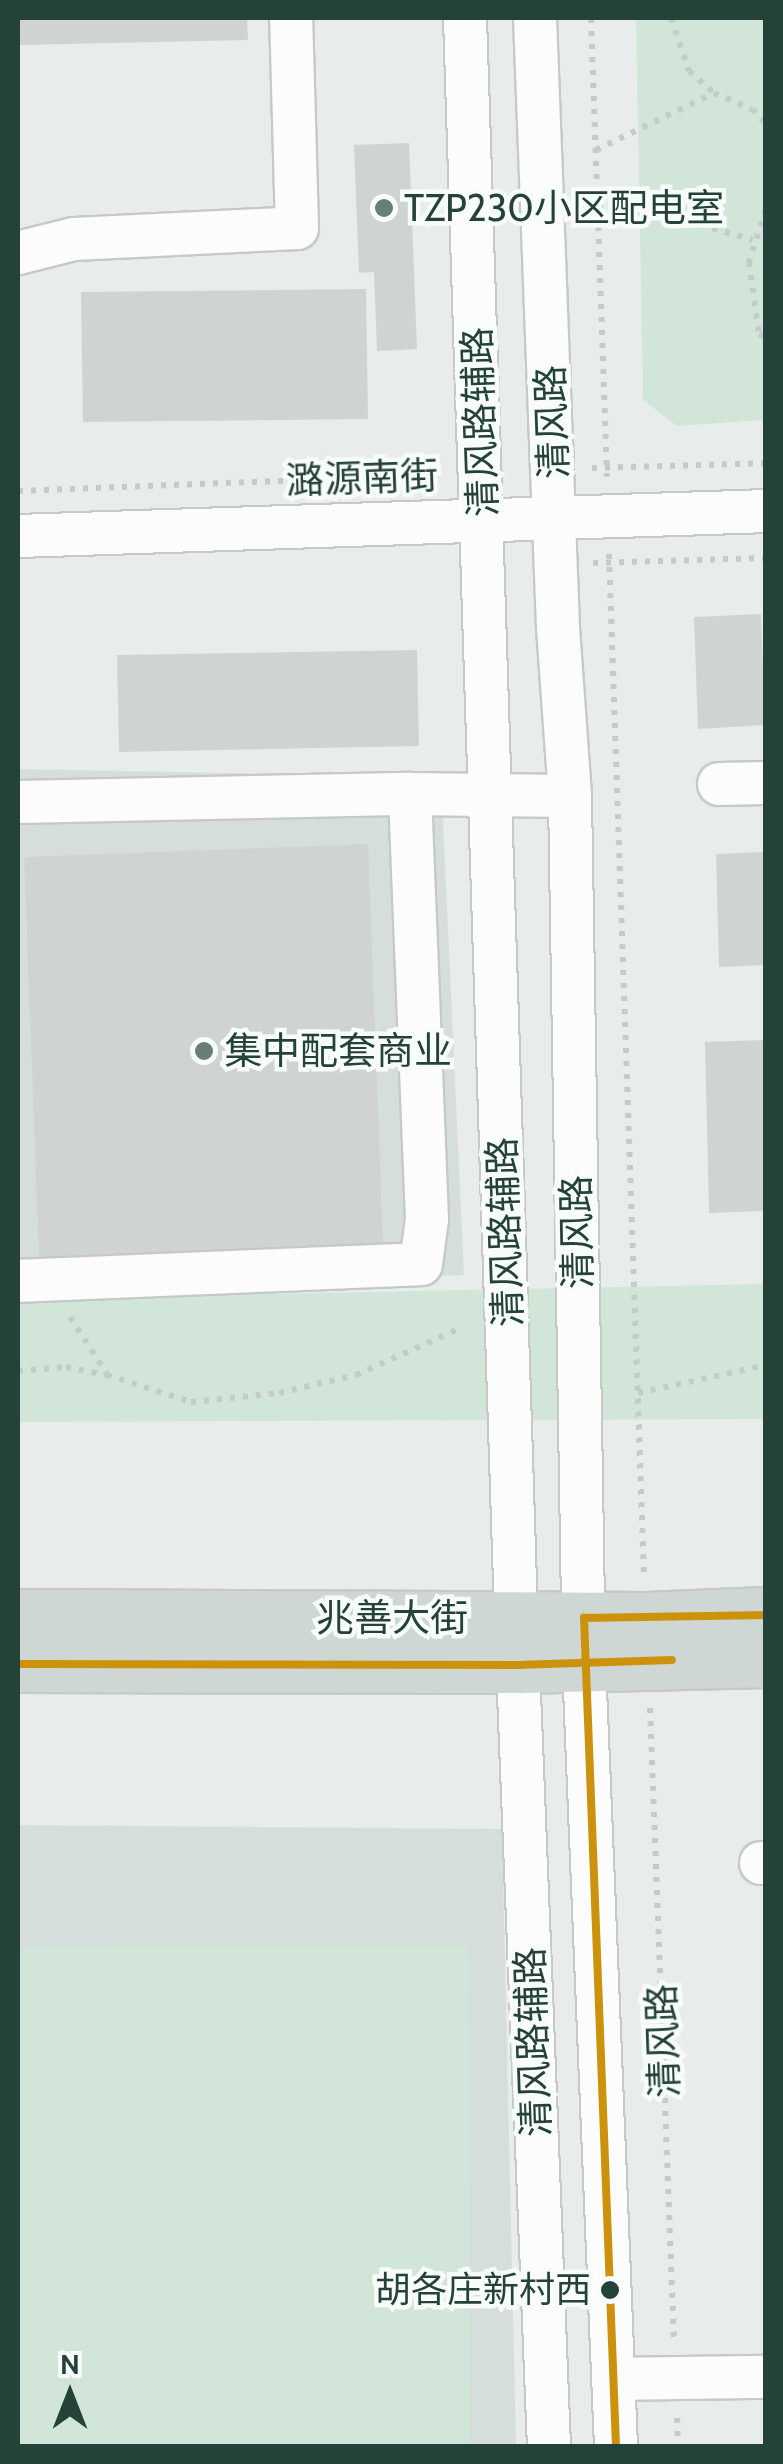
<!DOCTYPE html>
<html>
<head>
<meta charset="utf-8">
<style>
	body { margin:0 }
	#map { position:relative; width:783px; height:2464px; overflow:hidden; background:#e8edeb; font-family:Cabin,"Noto Sans SC",sans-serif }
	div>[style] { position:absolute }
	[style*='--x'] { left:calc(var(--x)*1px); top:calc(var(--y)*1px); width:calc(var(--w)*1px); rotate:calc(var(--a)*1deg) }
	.built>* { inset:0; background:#d6dedb }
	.green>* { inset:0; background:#d1e6d8 }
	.building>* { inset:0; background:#cfd4d2 }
	.path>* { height:6px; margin-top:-3px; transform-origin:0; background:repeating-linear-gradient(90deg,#c3ccca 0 5px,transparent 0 13px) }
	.roads { filter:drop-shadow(2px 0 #c5cac8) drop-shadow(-2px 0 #c5cac8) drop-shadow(0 2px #c5cac8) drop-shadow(0 -2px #c5cac8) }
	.minor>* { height:42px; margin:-21px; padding:0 21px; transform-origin:21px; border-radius:21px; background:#fcfcfc }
	.major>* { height:55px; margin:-27.5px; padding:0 27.5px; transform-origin:27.5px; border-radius:27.5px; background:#cfd7d5 }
	.bus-1>* { height:8px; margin:-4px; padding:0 4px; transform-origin:4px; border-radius:4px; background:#cd920c }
	.dots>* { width:28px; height:28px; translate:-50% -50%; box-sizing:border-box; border:5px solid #f7fbf9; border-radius:50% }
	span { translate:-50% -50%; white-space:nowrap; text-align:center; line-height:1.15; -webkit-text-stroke:9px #f7fbf9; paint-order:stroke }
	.bus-label { font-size:36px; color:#24423a }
	.right { translate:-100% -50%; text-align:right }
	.poi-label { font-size:38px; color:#24423a }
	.left { translate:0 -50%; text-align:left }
	.street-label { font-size:38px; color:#24423a }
	.frame { position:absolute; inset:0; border:20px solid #24423a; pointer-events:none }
	.north { position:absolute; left:20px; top:2344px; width:100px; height:100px; -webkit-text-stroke:8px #f7fbf9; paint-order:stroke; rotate:0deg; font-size:28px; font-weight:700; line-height:40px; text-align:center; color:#24423a }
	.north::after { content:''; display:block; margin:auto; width:35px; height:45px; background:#24423a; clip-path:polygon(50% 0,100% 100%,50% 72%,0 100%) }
</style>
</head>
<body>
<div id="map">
	<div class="built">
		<i style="clip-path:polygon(18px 769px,441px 777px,464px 1275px,18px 1297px)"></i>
		<i style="clip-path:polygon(18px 1825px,502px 1829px,516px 2446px,18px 2446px)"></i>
	</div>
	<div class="green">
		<i style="clip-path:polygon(636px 18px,765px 18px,765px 420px,677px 426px,643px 400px)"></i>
		<i style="clip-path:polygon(765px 1284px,765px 1419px,18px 1422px,18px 1299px)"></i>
		<i style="clip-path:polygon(468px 1946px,469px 2446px,18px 2446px,18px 1947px)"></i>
	</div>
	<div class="building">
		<i style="clip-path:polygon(18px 18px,247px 18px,248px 40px,18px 45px)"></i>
		<i style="clip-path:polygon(409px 143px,417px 349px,377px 351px,374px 272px,359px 273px,354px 145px)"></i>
		<i style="clip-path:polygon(366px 289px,368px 419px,83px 422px,81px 292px)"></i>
		<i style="clip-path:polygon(761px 614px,765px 725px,698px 729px,694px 617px)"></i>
		<i style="clip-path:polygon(417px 650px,419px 746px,119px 752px,117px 655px)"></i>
		<i style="clip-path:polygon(368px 844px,383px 1245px,39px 1258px,24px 857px)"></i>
		<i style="clip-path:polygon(766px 852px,766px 965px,719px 967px,716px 854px)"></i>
		<i style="clip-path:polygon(766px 1040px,766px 1211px,709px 1213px,705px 1042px)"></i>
	</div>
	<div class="path">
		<i style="--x:591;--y:18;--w:459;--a:88"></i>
		<i style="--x:671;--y:18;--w:56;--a:71.2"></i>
		<i style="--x:689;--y:71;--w:33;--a:41"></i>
		<i style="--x:714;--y:93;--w:41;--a:22.8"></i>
		<i style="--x:752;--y:109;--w:21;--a:47"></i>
		<i style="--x:596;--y:150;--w:131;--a:-25.8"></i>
		<i style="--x:598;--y:207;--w:78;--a:7.4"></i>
		<i style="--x:675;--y:217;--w:81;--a:16.4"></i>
		<i style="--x:766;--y:209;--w:56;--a:107.8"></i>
		<i style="--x:749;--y:262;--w:73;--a:82.1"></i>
		<i style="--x:759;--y:334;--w:8;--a:23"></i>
		<i style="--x:592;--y:468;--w:174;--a:-1.6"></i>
		<i style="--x:18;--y:491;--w:421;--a:-2.2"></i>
		<i style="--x:609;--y:554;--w:1023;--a:88.04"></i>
		<i style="--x:593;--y:563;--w:173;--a:-1.7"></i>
		<i style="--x:70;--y:1317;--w:68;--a:57"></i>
		<i style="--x:18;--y:1371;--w:48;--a:-4.8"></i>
		<i style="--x:66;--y:1367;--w:42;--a:11"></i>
		<i style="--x:107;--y:1375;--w:88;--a:17.8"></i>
		<i style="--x:191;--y:1402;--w:88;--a:-5.8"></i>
		<i style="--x:279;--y:1393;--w:79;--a:-13.2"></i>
		<i style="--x:356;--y:1375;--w:110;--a:-24.2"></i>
		<i style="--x:638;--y:1393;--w:131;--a:-12.3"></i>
		<i style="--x:650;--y:1708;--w:632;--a:87.83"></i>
		<i style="--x:677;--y:2418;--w:28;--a:88"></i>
	</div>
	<div class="roads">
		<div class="minor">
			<i style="--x:465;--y:18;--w:1601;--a:88.17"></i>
			<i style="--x:516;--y:1618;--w:829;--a:87.72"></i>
			<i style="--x:535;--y:18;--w:610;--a:87.84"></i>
			<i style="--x:558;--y:628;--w:168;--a:85.9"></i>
			<i style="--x:570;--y:796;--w:868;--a:89.08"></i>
			<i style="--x:584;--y:1664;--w:783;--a:87.66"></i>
			<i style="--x:18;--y:253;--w:58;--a:-14"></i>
			<i style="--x:74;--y:239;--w:223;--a:-2.8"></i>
			<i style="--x:297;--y:228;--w:210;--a:-91.6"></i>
			<i style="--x:18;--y:536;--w:748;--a:-1.91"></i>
			<i style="--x:719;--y:784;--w:47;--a:-1.2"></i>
			<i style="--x:18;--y:802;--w:392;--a:-1.2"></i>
			<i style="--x:410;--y:794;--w:160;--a:0.7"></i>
			<i style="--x:18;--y:1281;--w:403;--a:-2.4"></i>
			<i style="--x:421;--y:1264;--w:45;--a:-82.4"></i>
			<i style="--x:427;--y:1219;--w:425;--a:-92.3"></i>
			<i style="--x:761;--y:1863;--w:5;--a:0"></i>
			<i style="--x:614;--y:2379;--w:152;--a:-0.8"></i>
		</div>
		<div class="major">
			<i style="--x:18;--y:1617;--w:628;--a:0.27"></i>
			<i style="--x:646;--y:1620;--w:120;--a:-2.4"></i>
			<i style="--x:18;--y:1664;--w:501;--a:0.11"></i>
			<i style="--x:519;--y:1665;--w:247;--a:-1.4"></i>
		</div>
	</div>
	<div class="bus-1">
		<i style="--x:18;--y:1664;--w:501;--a:0.11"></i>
		<i style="--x:519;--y:1665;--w:153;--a:-1.9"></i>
		<i style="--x:616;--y:2446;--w:829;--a:-92.21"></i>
		<i style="--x:584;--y:1618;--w:182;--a:-0.9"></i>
	</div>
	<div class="dots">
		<i style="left:384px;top:208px;background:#697e78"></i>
		<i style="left:204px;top:1051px;background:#697e78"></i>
		<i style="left:610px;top:2290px;background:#24423a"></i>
	</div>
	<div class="bus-label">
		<span class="right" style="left:591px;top:2290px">胡各庄新村西</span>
	</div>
	<div class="poi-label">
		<span class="left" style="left:404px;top:208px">TZP230小区配电室</span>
		<span class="left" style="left:224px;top:1051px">集中配套商业</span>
	</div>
	<div class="street-label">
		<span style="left:480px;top:422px;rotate:-92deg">清风路辅路</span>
		<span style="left:552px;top:422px;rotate:-92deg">清风路</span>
		<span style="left:362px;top:478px;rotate:-2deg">潞源南街</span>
		<span style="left:505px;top:1232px;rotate:-92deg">清风路辅路</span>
		<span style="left:577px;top:1232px;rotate:-91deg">清风路</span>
		<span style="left:392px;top:1618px">兆善大街</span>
		<span style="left:663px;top:2041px;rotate:-92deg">清风路</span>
		<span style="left:533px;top:2042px;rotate:-92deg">清风路辅路</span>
	</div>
	<div class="frame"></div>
	<div class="north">N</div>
</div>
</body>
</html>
